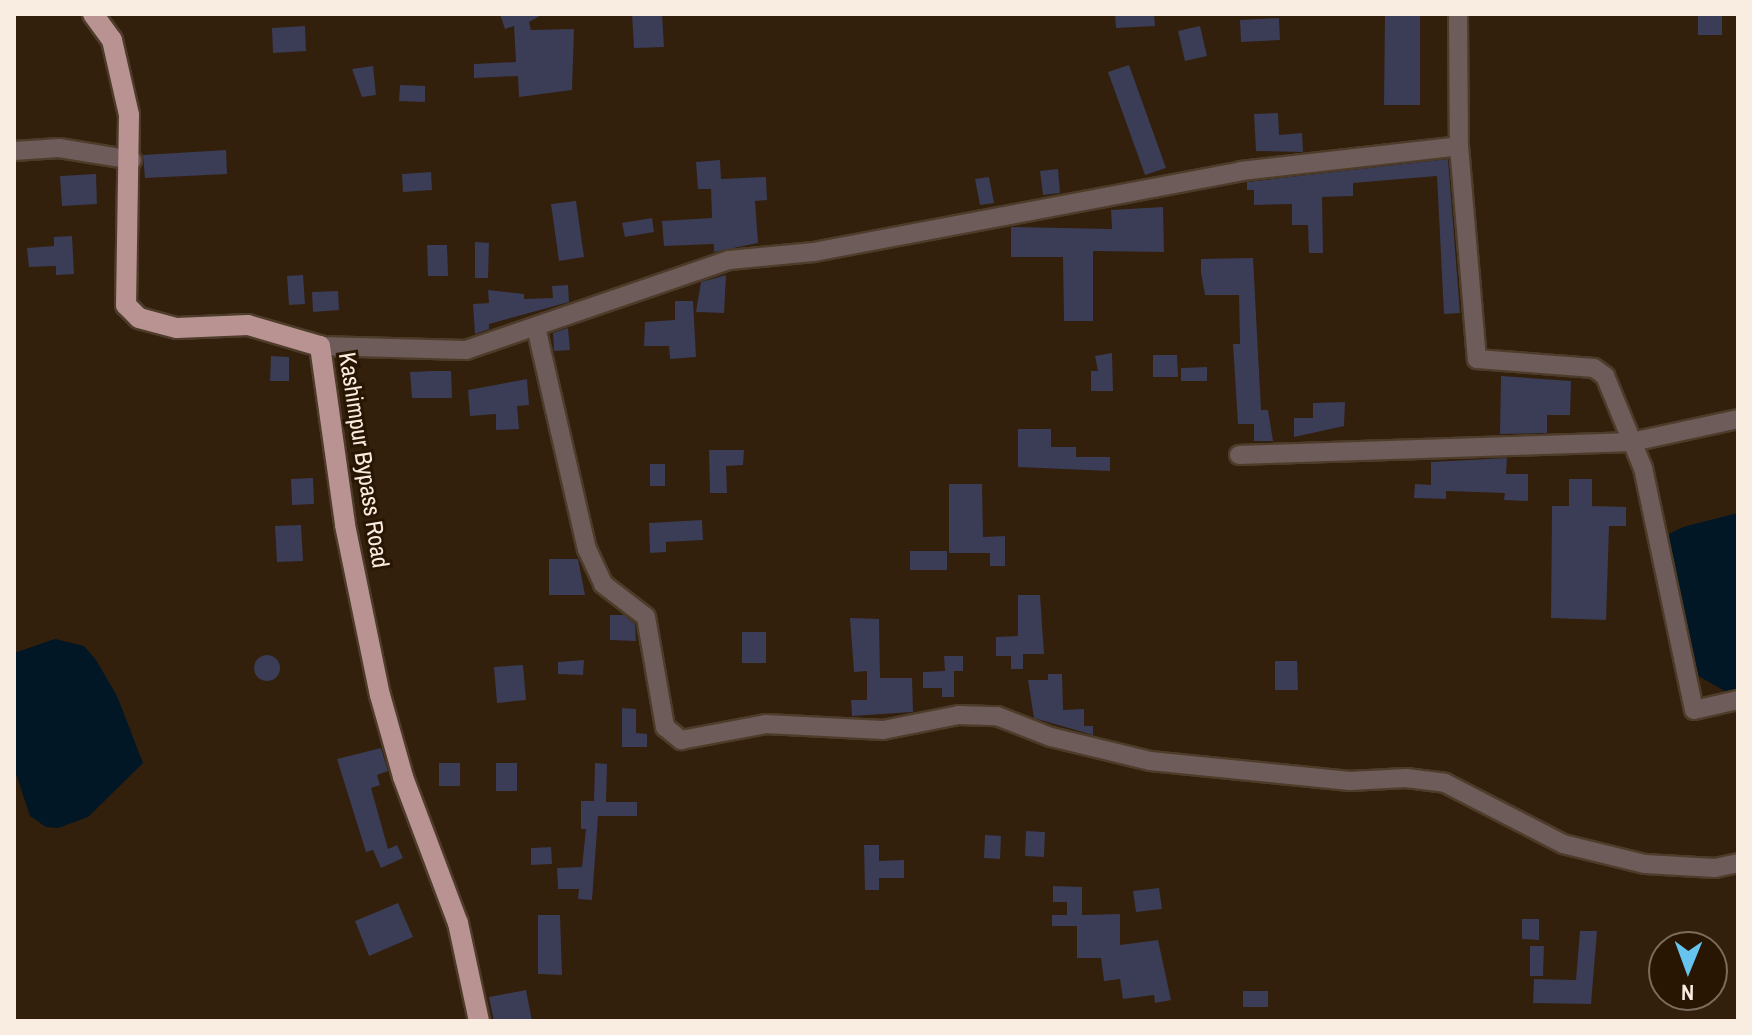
<!DOCTYPE html>
<html>
<head>
<meta charset="utf-8">
<style>
	body { margin:0 }
	#map { position:relative; width:1752px; height:1035px; overflow:hidden; background:#321f0c; font-family:"Archivo Narrow",sans-serif }
	div>[style] { position:absolute }
	[style*='--x'] { left:calc(var(--x)*1px); top:calc(var(--y)*1px); width:calc(var(--w)*1px); rotate:calc(var(--a)*1deg) }
	.water>* { inset:0; background:#011726 }
	.building>* { inset:0; background:#3b3c55 }
	.round { border-radius:50% }
	.roads { filter:drop-shadow(2px 0 #4e3c2a) drop-shadow(-2px 0 #4e3c2a) drop-shadow(0 2px #4e3c2a) drop-shadow(0 -2px #4e3c2a) }
	.minor>* { height:18px; margin:-9px; padding:0 9px; transform-origin:9px; border-radius:9px; background:#6e5c5b }
	.major>* { height:20px; margin:-10px; padding:0 10px; transform-origin:10px; border-radius:10px; background:#b89392 }
	span { translate:-50% -50%; white-space:nowrap; text-align:center; line-height:1.15; -webkit-text-stroke:6px #281603; paint-order:stroke }
	.street-label { font-size:24px; color:#f9ece0 }
	.frame { position:absolute; inset:0; border:16px solid #f9ece0; pointer-events:none }
	.north { position:absolute; left:1648px; top:931px; width:80px; height:80px; box-sizing:border-box; background:#281603; border:2px solid #7c6c5b; border-radius:50%; rotate:181deg; font-size:22px; font-weight:700; line-height:32px; text-align:center; color:#f9ece0 }
	.north::after { content:''; display:block; margin:auto; width:28px; height:36px; background:#66c4ef; clip-path:polygon(50% 0,100% 100%,50% 72%,0 100%) }
</style>
</head>
<body>
<div id="map">
	<div class="water">
		<i style="clip-path:polygon(1738px 513px,1738px 694px,1730px 694px,1695px 674px,1667px 549px,1669px 534px,1683px 527px)"></i>
		<i style="clip-path:polygon(55px 639px,84px 646px,96px 660px,117px 696px,143px 763px,88px 817px,58px 828px,46px 827px,30px 816px,14px 768px,14px 653px)"></i>
	</div>
	<div class="building">
		<i style="clip-path:polygon(500px 14px,543px 14px,529px 22px,531px 30px,574px 29px,572px 90px,519px 97px,518px 76px,474px 78px,474px 64px,516px 62px,514px 26px,505px 29px)"></i>
		<i style="clip-path:polygon(632px 14px,662px 14px,664px 47px,634px 48px)"></i>
		<i style="clip-path:polygon(1115px 14px,1154px 14px,1155px 26px,1116px 28px)"></i>
		<i style="clip-path:polygon(1385px 14px,1420px 14px,1420px 105px,1384px 105px)"></i>
		<i style="clip-path:polygon(1698px 14px,1722px 14px,1722px 35px,1698px 35px)"></i>
		<i style="clip-path:polygon(1279px 18px,1280px 40px,1241px 42px,1240px 20px)"></i>
		<i style="clip-path:polygon(305px 26px,306px 51px,273px 53px,272px 28px)"></i>
		<i style="clip-path:polygon(1200px 26px,1207px 56px,1185px 61px,1178px 31px)"></i>
		<i style="clip-path:polygon(1129px 65px,1166px 168px,1145px 175px,1108px 72px)"></i>
		<i style="clip-path:polygon(373px 66px,376px 95px,362px 97px,352px 69px)"></i>
		<i style="clip-path:polygon(400px 85px,425px 86px,425px 102px,399px 101px)"></i>
		<i style="clip-path:polygon(1278px 113px,1279px 135px,1302px 133px,1303px 152px,1256px 151px,1254px 114px)"></i>
		<i style="clip-path:polygon(226px 150px,227px 174px,145px 178px,143px 155px)"></i>
		<i style="clip-path:polygon(1448px 159px,1460px 313px,1444px 314px,1437px 176px,1353px 183px,1353px 196px,1322px 197px,1323px 253px,1309px 253px,1308px 225px,1292px 225px,1292px 204px,1254px 205px,1254px 190px,1247px 190px,1247px 182px)"></i>
		<i style="clip-path:polygon(720px 160px,721px 179px,766px 177px,767px 200px,755px 201px,758px 243px,714px 252px,714px 244px,664px 246px,662px 221px,712px 218px,711px 189px,698px 189px,696px 162px)"></i>
		<i style="clip-path:polygon(1058px 169px,1060px 193px,1043px 195px,1040px 171px)"></i>
		<i style="clip-path:polygon(431px 172px,432px 190px,403px 192px,402px 174px)"></i>
		<i style="clip-path:polygon(96px 174px,97px 204px,62px 206px,60px 176px)"></i>
		<i style="clip-path:polygon(989px 177px,994px 203px,980px 205px,975px 179px)"></i>
		<i style="clip-path:polygon(576px 201px,584px 257px,559px 261px,551px 204px)"></i>
		<i style="clip-path:polygon(1163px 207px,1164px 252px,1093px 251px,1093px 321px,1064px 321px,1063px 257px,1011px 257px,1011px 227px,1112px 229px,1111px 210px)"></i>
		<i style="clip-path:polygon(652px 218px,654px 232px,625px 237px,622px 223px)"></i>
		<i style="clip-path:polygon(72px 236px,74px 274px,56px 275px,56px 266px,29px 267px,27px 248px,54px 246px,54px 237px)"></i>
		<i style="clip-path:polygon(475px 242px,489px 243px,488px 278px,475px 278px)"></i>
		<i style="clip-path:polygon(427px 245px,447px 245px,448px 276px,428px 276px)"></i>
		<i style="clip-path:polygon(1253px 258px,1261px 410px,1268px 410px,1273px 441px,1254px 441px,1254px 424px,1238px 424px,1233px 344px,1240px 344px,1239px 295px,1205px 295px,1201px 273px,1201px 259px)"></i>
		<i style="clip-path:polygon(303px 275px,305px 304px,289px 305px,287px 276px)"></i>
		<i style="clip-path:polygon(726px 275px,724px 313px,696px 312px,701px 282px)"></i>
		<i style="clip-path:polygon(568px 285px,569px 302px,489px 324px,489px 329px,475px 334px,473px 304px,489px 303px,488px 290px,524px 294px,524px 299px,553px 298px,552px 286px)"></i>
		<i style="clip-path:polygon(338px 291px,339px 310px,313px 312px,312px 292px)"></i>
		<i style="clip-path:polygon(675px 301px,693px 301px,696px 357px,670px 359px,669px 346px,644px 346px,645px 322px,675px 320px)"></i>
		<i style="clip-path:polygon(568px 328px,570px 350px,554px 351px,553px 333px)"></i>
		<i style="clip-path:polygon(1112px 353px,1113px 391px,1091px 391px,1091px 371px,1098px 371px,1095px 356px)"></i>
		<i style="clip-path:polygon(1153px 355px,1177px 355px,1178px 377px,1153px 377px)"></i>
		<i style="clip-path:polygon(271px 356px,289px 357px,289px 381px,270px 381px)"></i>
		<i style="clip-path:polygon(1207px 367px,1207px 381px,1181px 381px,1181px 368px)"></i>
		<i style="clip-path:polygon(433px 371px,451px 371px,452px 398px,412px 398px,410px 372px)"></i>
		<i style="clip-path:polygon(1501px 376px,1571px 381px,1570px 415px,1547px 415px,1547px 433px,1500px 434px)"></i>
		<i style="clip-path:polygon(527px 379px,529px 405px,517px 406px,519px 429px,496px 430px,496px 414px,470px 416px,468px 390px)"></i>
		<i style="clip-path:polygon(1345px 402px,1344px 426px,1294px 437px,1294px 418px,1313px 418px,1313px 403px)"></i>
		<i style="clip-path:polygon(1018px 429px,1051px 429px,1051px 447px,1076px 447px,1076px 457px,1110px 457px,1110px 471px,1018px 467px)"></i>
		<i style="clip-path:polygon(709px 450px,744px 450px,743px 465px,726px 466px,727px 493px,710px 493px)"></i>
		<i style="clip-path:polygon(1507px 458px,1506px 474px,1528px 474px,1528px 501px,1504px 500px,1505px 493px,1446px 491px,1446px 499px,1414px 498px,1415px 484px,1431px 485px,1431px 462px)"></i>
		<i style="clip-path:polygon(650px 464px,665px 464px,665px 486px,650px 486px)"></i>
		<i style="clip-path:polygon(313px 478px,314px 504px,292px 505px,291px 479px)"></i>
		<i style="clip-path:polygon(1569px 479px,1592px 479px,1592px 506px,1626px 507px,1626px 526px,1609px 526px,1606px 620px,1551px 618px,1552px 506px,1569px 506px)"></i>
		<i style="clip-path:polygon(949px 484px,982px 484px,983px 537px,1005px 536px,1005px 566px,990px 566px,990px 553px,949px 553px)"></i>
		<i style="clip-path:polygon(702px 520px,703px 540px,666px 542px,666px 552px,650px 553px,649px 523px)"></i>
		<i style="clip-path:polygon(301px 525px,303px 561px,277px 562px,275px 526px)"></i>
		<i style="clip-path:polygon(910px 551px,947px 551px,947px 570px,910px 570px)"></i>
		<i style="clip-path:polygon(549px 559px,578px 559px,585px 595px,549px 595px)"></i>
		<i style="clip-path:polygon(1018px 595px,1040px 595px,1044px 654px,1023px 654px,1023px 669px,1011px 669px,1011px 656px,996px 656px,996px 637px,1018px 636px)"></i>
		<i style="clip-path:polygon(610px 615px,624px 615px,635px 624px,636px 641px,610px 640px)"></i>
		<i style="clip-path:polygon(850px 618px,879px 619px,880px 678px,912px 678px,913px 712px,852px 716px,851px 700px,867px 700px,867px 671px,854px 672px)"></i>
		<i style="clip-path:polygon(742px 632px,766px 632px,766px 663px,742px 663px)"></i>
		<i class="round" style="left:254px;top:655px;width:26px;height:26px"></i>
		<i style="clip-path:polygon(944px 656px,963px 656px,963px 671px,954px 671px,954px 697px,942px 697px,942px 688px,923px 688px,923px 672px,945px 671px)"></i>
		<i style="clip-path:polygon(584px 660px,583px 675px,558px 674px,558px 662px)"></i>
		<i style="clip-path:polygon(1275px 661px,1297px 661px,1298px 690px,1275px 690px)"></i>
		<i style="clip-path:polygon(523px 665px,526px 700px,497px 703px,494px 667px)"></i>
		<i style="clip-path:polygon(1048px 674px,1062px 674px,1063px 710px,1084px 709px,1084px 726px,1093px 726px,1093px 735px,1034px 718px,1028px 680px,1048px 680px)"></i>
		<i style="clip-path:polygon(622px 708px,636px 709px,636px 733px,647px 734px,647px 747px,622px 747px)"></i>
		<i style="clip-path:polygon(381px 748px,388px 771px,377px 775px,380px 785px,371px 788px,388px 849px,397px 845px,403px 858px,381px 868px,373px 850px,366px 852px,337px 759px)"></i>
		<i style="clip-path:polygon(439px 763px,460px 763px,460px 786px,439px 786px)"></i>
		<i style="clip-path:polygon(496px 763px,517px 763px,517px 791px,496px 791px)"></i>
		<i style="clip-path:polygon(595px 763px,607px 764px,606px 802px,637px 802px,637px 816px,598px 816px,592px 900px,578px 899px,579px 889px,558px 889px,557px 868px,582px 867px,586px 829px,581px 829px,581px 801px,594px 801px)"></i>
		<i style="clip-path:polygon(1026px 831px,1045px 832px,1044px 857px,1025px 856px)"></i>
		<i style="clip-path:polygon(985px 835px,1001px 836px,1000px 859px,984px 858px)"></i>
		<i style="clip-path:polygon(864px 845px,879px 845px,879px 861px,904px 860px,904px 878px,879px 878px,879px 890px,865px 890px)"></i>
		<i style="clip-path:polygon(551px 847px,552px 864px,531px 865px,531px 848px)"></i>
		<i style="clip-path:polygon(1053px 886px,1082px 887px,1082px 915px,1120px 914px,1120px 945px,1158px 940px,1171px 1000px,1155px 1003px,1154px 995px,1123px 999px,1120px 979px,1104px 981px,1101px 958px,1077px 958px,1077px 926px,1052px 926px,1052px 915px,1067px 915px,1067px 902px,1053px 902px)"></i>
		<i style="clip-path:polygon(1159px 888px,1162px 909px,1136px 912px,1133px 891px)"></i>
		<i style="clip-path:polygon(398px 903px,413px 937px,369px 956px,355px 921px)"></i>
		<i style="clip-path:polygon(538px 915px,560px 915px,562px 975px,538px 974px)"></i>
		<i style="clip-path:polygon(1522px 919px,1539px 919px,1539px 940px,1522px 939px)"></i>
		<i style="clip-path:polygon(1580px 931px,1597px 931px,1591px 1004px,1533px 1003px,1534px 979px,1576px 980px)"></i>
		<i style="clip-path:polygon(1530px 946px,1544px 946px,1543px 976px,1530px 976px)"></i>
		<i style="clip-path:polygon(526px 990px,532px 1021px,494px 1021px,489px 997px)"></i>
		<i style="clip-path:polygon(1243px 991px,1268px 991px,1268px 1007px,1243px 1007px)"></i>
	</div>
	<div class="roads">
		<div class="minor">
			<i style="--x:1458;--y:14;--w:132;--a:89.6"></i>
			<i style="--x:1459;--y:146;--w:214;--a:85.2"></i>
			<i style="--x:1477;--y:359;--w:117;--a:4.4"></i>
			<i style="--x:1594;--y:368;--w:14;--a:36"></i>
			<i style="--x:1605;--y:376;--w:100;--a:67.6"></i>
			<i style="--x:1643;--y:468;--w:247;--a:78.1"></i>
			<i style="--x:1694;--y:710;--w:45;--a:-12.8"></i>
			<i style="--x:14;--y:151;--w:45;--a:-3.8"></i>
			<i style="--x:59;--y:148;--w:74;--a:9.3"></i>
			<i style="--x:536;--y:327;--w:228;--a:77.1"></i>
			<i style="--x:587;--y:549;--w:38;--a:65"></i>
			<i style="--x:603;--y:584;--w:54;--a:37.5"></i>
			<i style="--x:646;--y:617;--w:112;--a:80.2"></i>
			<i style="--x:665;--y:727;--w:21;--a:39"></i>
			<i style="--x:681;--y:740;--w:86;--a:-10.7"></i>
			<i style="--x:766;--y:724;--w:117;--a:2.9"></i>
			<i style="--x:883;--y:730;--w:77;--a:-11.2"></i>
			<i style="--x:959;--y:715;--w:38;--a:2"></i>
			<i style="--x:997;--y:716;--w:58;--a:21.3"></i>
			<i style="--x:1051;--y:737;--w:102;--a:13.6"></i>
			<i style="--x:1150;--y:761;--w:201;--a:5.7"></i>
			<i style="--x:1350;--y:781;--w:56;--a:-3.1"></i>
			<i style="--x:1406;--y:778;--w:39;--a:7"></i>
			<i style="--x:1445;--y:783;--w:133;--a:27.3"></i>
			<i style="--x:1563;--y:844;--w:84;--a:13.7"></i>
			<i style="--x:1645;--y:864;--w:70;--a:3.3"></i>
			<i style="--x:1715;--y:868;--w:24;--a:-12"></i>
			<i style="--x:320;--y:346;--w:146;--a:1.6"></i>
			<i style="--x:466;--y:350;--w:278;--a:-18.9"></i>
			<i style="--x:729;--y:260;--w:85;--a:-5.4"></i>
			<i style="--x:814;--y:252;--w:435;--a:-10.7"></i>
			<i style="--x:1241;--y:171;--w:219;--a:-6.5"></i>
			<i style="--x:1239;--y:455;--w:393;--a:-1.9"></i>
			<i style="--x:1632;--y:442;--w:108;--a:-12.2"></i>
		</div>
		<div class="major">
			<i style="--x:93;--y:14;--w:32;--a:54"></i>
			<i style="--x:112;--y:40;--w:77;--a:77.2"></i>
			<i style="--x:129;--y:115;--w:190;--a:90.9"></i>
			<i style="--x:126;--y:305;--w:18;--a:45"></i>
			<i style="--x:139;--y:318;--w:39;--a:15"></i>
			<i style="--x:177;--y:328;--w:71;--a:-2.4"></i>
			<i style="--x:248;--y:325;--w:75;--a:16.3"></i>
			<i style="--x:320;--y:346;--w:181;--a:82"></i>
			<i style="--x:345;--y:525;--w:174;--a:78.4"></i>
			<i style="--x:380;--y:695;--w:85;--a:74.3"></i>
			<i style="--x:403;--y:777;--w:156;--a:69.4"></i>
			<i style="--x:458;--y:923;--w:100;--a:77.9"></i>
		</div>
	</div>
	<div class="street-label">
		<span style="left:364px;top:460px;rotate:81deg">Kashimpur Bypass Road</span>
	</div>
	<div class="frame"></div>
	<div class="north">N</div>
</div>
</body>
</html>
